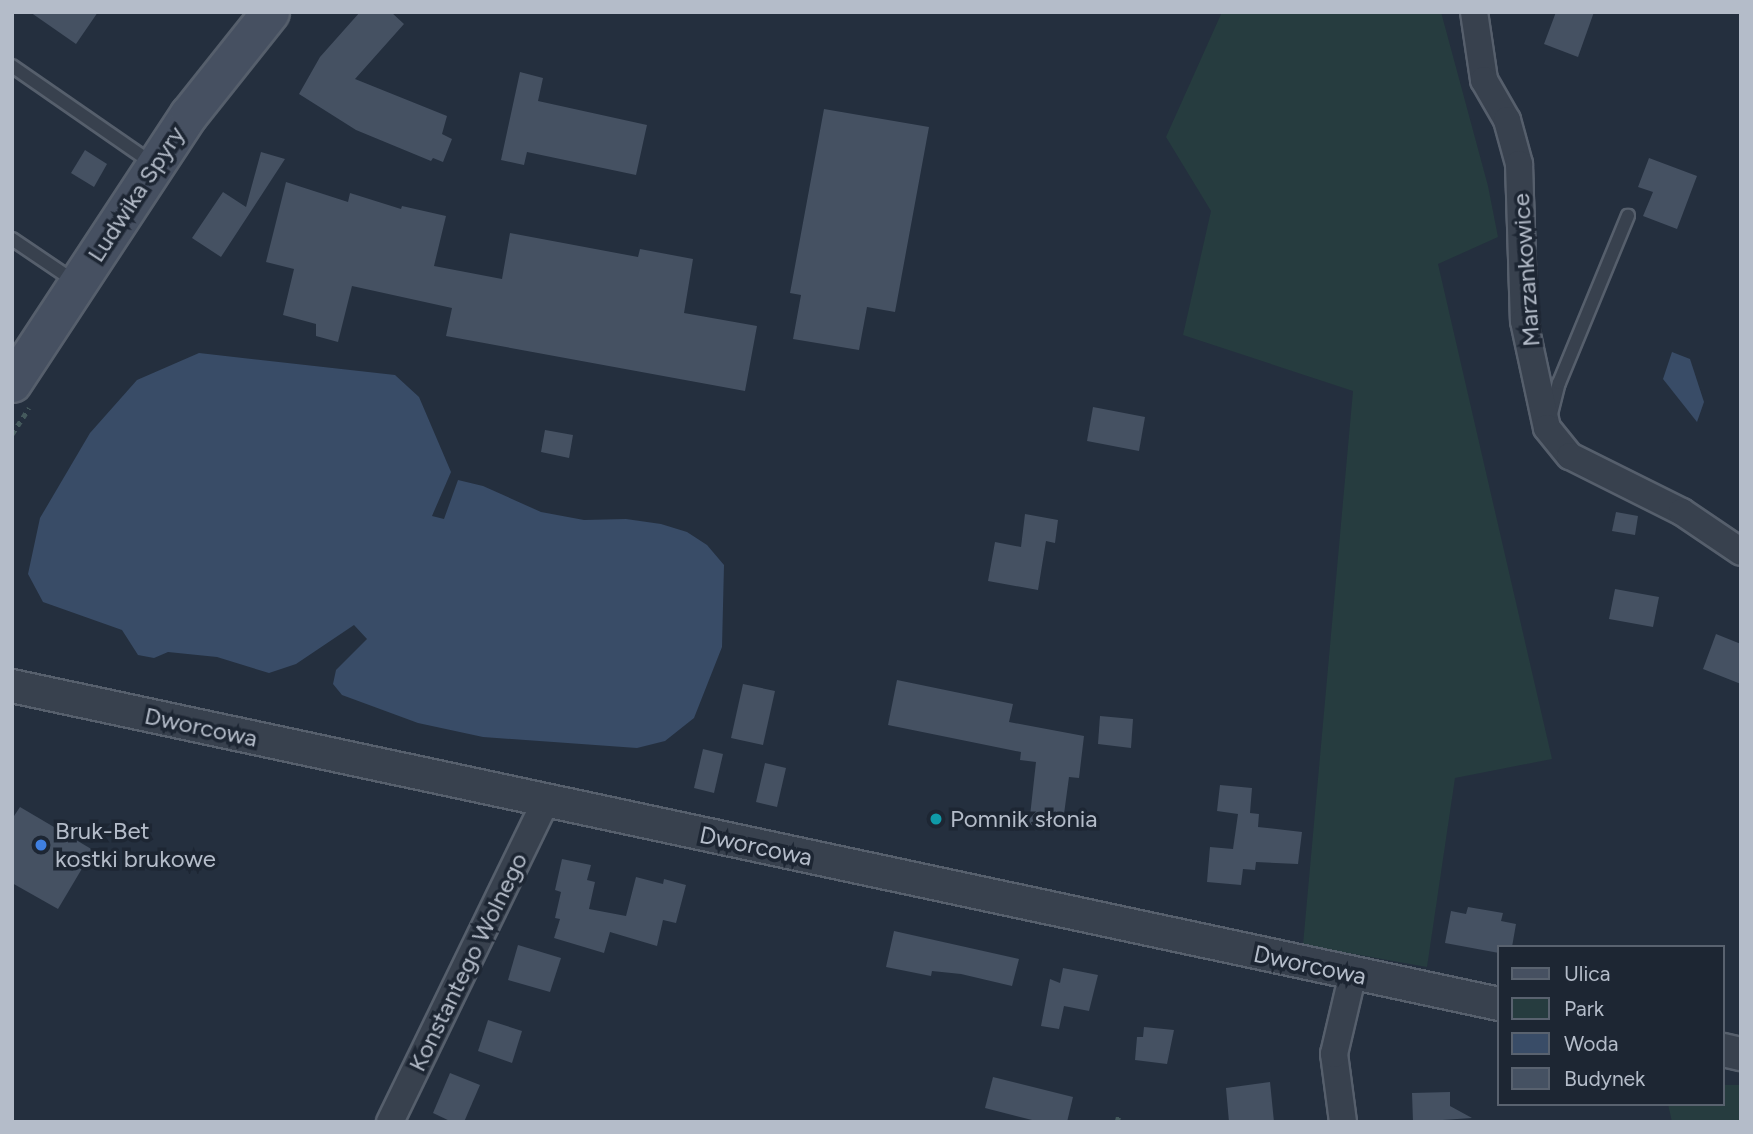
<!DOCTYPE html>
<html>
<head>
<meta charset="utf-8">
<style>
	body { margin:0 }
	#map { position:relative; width:1753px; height:1134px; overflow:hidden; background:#242f3e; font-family:Figtree,sans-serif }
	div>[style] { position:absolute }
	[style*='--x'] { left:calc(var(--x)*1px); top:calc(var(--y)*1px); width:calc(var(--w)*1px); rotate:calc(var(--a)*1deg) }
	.green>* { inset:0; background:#263c3f }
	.water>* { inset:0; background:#394c67 }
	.building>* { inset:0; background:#455162 }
	.path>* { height:4.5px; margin-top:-2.25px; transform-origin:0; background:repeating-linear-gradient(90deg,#44595c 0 5px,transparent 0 10px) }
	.roads { filter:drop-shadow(2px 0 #565f6c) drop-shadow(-2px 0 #565f6c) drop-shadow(0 2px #565f6c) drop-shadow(0 -2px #565f6c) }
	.service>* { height:12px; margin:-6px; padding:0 6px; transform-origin:6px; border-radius:6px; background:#38414e }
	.minor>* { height:26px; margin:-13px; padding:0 13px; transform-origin:13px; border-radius:13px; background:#38414e }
	.tertiary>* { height:32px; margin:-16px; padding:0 16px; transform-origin:16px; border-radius:16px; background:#38414e }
	.secondary>* { height:37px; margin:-18.5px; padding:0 18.5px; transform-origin:18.5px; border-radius:18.5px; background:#465061 }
	.dots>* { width:19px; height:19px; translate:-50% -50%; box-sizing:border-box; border:4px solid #1d2633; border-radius:50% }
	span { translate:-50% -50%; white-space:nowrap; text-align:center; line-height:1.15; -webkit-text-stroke:7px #1d2633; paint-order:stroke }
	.street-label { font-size:24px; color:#b4bcc9 }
	.poi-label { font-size:24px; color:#b4bcc9 }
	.left { translate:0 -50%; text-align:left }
	.frame { position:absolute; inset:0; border:14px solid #b4bcc9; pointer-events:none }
	.legend { position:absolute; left:1497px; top:945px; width:228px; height:161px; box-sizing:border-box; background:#1d2633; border:2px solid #59626f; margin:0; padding:9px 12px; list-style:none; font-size:21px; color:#b4bcc9 }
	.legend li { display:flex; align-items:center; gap:14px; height:35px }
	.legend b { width:35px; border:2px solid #59626f }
</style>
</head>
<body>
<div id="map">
	<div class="green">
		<i style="clip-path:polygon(1222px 12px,1441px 12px,1488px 186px,1498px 237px,1438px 264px,1552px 759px,1455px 778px,1427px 967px,1303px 945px,1353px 391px,1183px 335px,1211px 211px,1166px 137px)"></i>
		<i style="clip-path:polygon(1723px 1085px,1741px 1085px,1741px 1122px,1672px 1122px,1668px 1104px,1723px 1104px)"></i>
	</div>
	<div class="water">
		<i style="clip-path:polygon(1672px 352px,1690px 359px,1704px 402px,1697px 422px,1663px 379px)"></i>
		<i style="clip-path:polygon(199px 353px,395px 375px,419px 397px,451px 472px,432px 516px,444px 519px,458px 480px,483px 486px,541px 512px,584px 520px,626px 519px,661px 524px,687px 532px,707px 545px,724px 565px,722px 647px,694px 718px,665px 741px,637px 748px,483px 737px,418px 723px,342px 695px,333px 684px,336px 670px,367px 639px,354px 625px,296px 664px,269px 673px,217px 657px,168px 652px,154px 658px,138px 655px,122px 630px,43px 602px,28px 574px,40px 518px,90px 433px,137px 380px)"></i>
	</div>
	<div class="building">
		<i style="clip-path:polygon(30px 12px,98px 12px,76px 44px)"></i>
		<i style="clip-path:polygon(360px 12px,391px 12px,404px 24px,355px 79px,447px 116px,442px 134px,452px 139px,443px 162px,433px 158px,431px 161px,356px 130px,299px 94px,320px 57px)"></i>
		<i style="clip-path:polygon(1556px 12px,1594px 12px,1578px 57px,1544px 44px)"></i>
		<i style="clip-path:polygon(520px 72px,543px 78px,538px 101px,647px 125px,636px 175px,527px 152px,524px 165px,501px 160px)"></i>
		<i style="clip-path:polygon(824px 109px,929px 127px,895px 312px,867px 307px,859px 350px,793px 339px,801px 295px,790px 293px)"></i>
		<i style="clip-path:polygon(85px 150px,107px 164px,94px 187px,71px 173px)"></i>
		<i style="clip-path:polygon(261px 152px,285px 159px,221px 257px,192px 238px,223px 192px,246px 207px)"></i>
		<i style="clip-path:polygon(1649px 158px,1697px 176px,1677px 229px,1643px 216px,1653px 192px,1638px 187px)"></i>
		<i style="clip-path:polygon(286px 182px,348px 202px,350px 193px,401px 209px,402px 206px,446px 216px,434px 266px,502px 279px,510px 233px,638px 257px,640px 249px,693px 259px,684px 313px,757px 326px,745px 391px,446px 336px,452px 308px,352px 286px,338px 342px,316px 336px,316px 324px,283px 315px,294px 269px,266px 262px)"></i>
		<i style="clip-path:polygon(1093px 407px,1145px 417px,1139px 451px,1087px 441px)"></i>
		<i style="clip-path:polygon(545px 430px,573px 435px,569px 458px,541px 452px)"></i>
		<i style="clip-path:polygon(1616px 512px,1638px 516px,1635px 535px,1612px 531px)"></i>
		<i style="clip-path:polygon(1025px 514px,1058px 520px,1055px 543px,1046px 541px,1038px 590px,988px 581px,995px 542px,1021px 547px)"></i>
		<i style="clip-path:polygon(1615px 589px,1659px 597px,1653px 627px,1609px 619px)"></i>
		<i style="clip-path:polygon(1716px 634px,1741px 644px,1741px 684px,1703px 669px)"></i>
		<i style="clip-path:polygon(897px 680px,1013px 704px,1009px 722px,1084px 736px,1079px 778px,1069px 777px,1062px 829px,1029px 825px,1036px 762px,1020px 760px,1021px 752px,888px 725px)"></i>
		<i style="clip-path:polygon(743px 684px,775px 691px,763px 745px,731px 738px)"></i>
		<i style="clip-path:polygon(1100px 716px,1133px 719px,1131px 748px,1098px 744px)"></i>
		<i style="clip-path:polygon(703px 749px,723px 754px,714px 793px,694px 788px)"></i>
		<i style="clip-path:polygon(765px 763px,786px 768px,777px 807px,756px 802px)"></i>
		<i style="clip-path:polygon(1220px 785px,1252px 788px,1250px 813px,1259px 814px,1258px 827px,1302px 832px,1298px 864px,1256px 862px,1255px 870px,1243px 869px,1241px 885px,1207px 882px,1210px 847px,1233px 849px,1238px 814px,1217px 811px)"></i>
		<i style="clip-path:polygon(20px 807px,93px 850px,58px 909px,12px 883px,12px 819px)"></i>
		<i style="clip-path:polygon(562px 859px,591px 865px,587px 880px,595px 882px,589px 909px,626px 916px,636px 877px,663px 884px,664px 879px,686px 885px,676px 923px,663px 920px,657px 946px,610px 932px,604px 953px,554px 938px,560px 919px,555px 918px,561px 892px,555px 890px)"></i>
		<i style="clip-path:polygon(1468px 907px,1503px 913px,1501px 921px,1516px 924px,1512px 947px,1499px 947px,1499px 953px,1445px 943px,1451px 911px,1466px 914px)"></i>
		<i style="clip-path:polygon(894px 931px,1019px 959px,1012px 986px,961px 974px,932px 971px,931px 976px,886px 967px)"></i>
		<i style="clip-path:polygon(518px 945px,561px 958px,550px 992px,508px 980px)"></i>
		<i style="clip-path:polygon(1063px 968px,1098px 975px,1089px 1011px,1064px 1006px,1059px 1029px,1041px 1026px,1050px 979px,1060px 983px)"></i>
		<i style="clip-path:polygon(488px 1020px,522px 1031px,512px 1063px,478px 1051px)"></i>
		<i style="clip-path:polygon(1144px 1027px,1174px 1030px,1167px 1064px,1135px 1060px,1137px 1037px,1143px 1037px)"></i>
		<i style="clip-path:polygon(450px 1073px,480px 1085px,464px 1122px,452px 1122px,433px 1113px)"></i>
		<i style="clip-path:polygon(993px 1077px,1073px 1097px,1067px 1122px,1040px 1122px,985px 1108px)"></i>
		<i style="clip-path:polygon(1270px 1082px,1274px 1122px,1229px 1122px,1226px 1088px)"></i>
		<i style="clip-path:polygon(1450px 1092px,1450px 1106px,1472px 1118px,1413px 1122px,1412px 1093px)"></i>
	</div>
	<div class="path">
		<i style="--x:12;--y:434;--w:31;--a:-57"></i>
		<i style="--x:1117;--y:1122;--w:9;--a:-77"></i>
	</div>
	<div class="roads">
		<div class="service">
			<i style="--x:12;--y:66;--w:170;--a:34.7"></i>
			<i style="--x:12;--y:239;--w:75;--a:34.1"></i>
			<i style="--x:1551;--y:414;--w:32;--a:-76"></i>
			<i style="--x:1559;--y:383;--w:181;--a:-67.6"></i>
		</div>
		<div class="minor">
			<i style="--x:1474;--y:12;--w:69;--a:81.6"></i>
			<i style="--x:1484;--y:80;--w:46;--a:60.1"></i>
			<i style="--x:1507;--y:120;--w:46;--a:74.7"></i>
			<i style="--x:1519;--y:164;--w:157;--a:88.2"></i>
			<i style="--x:1524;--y:321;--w:109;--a:77.9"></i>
			<i style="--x:1547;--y:428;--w:36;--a:51"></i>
			<i style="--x:1570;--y:456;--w:125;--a:26.6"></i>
			<i style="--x:1682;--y:512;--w:71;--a:34.1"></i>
			<i style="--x:390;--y:1122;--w:357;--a:-64.1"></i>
			<i style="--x:1343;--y:1122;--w:69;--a:-97.5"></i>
			<i style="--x:1334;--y:1054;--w:83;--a:-76.8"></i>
		</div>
		<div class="tertiary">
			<i style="--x:12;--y:686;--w:1521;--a:12.07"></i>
			<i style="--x:1723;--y:1050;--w:18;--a:13"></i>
		</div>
		<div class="secondary">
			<i style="--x:12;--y:383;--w:322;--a:-56.7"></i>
			<i style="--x:189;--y:114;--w:130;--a:-51.5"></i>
		</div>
	</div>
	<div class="dots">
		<i style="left:936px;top:819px;background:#0f9aa8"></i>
		<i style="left:41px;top:845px;background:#3f7fe0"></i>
	</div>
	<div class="street-label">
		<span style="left:136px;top:194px;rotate:-57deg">Ludwika Spyry</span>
		<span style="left:1526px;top:270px;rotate:-94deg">Marzankowice</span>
		<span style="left:201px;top:727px;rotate:12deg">Dworcowa</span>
		<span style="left:756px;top:846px;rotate:12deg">Dworcowa</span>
		<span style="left:468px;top:962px;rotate:-64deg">Konstantego Wolnego</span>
		<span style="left:1310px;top:965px;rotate:12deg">Dworcowa</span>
	</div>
	<div class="poi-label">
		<span class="left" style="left:950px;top:819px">Pomnik słonia</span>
		<span class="left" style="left:55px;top:845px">Bruk-Bet<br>kostki brukowe</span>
	</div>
	<div class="frame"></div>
	<ul class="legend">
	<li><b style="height:9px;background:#465061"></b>Ulica</li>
	<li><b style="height:19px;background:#263c3f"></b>Park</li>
	<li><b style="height:19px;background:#394c67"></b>Woda</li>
	<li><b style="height:19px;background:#455162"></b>Budynek</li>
	</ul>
</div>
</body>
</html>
